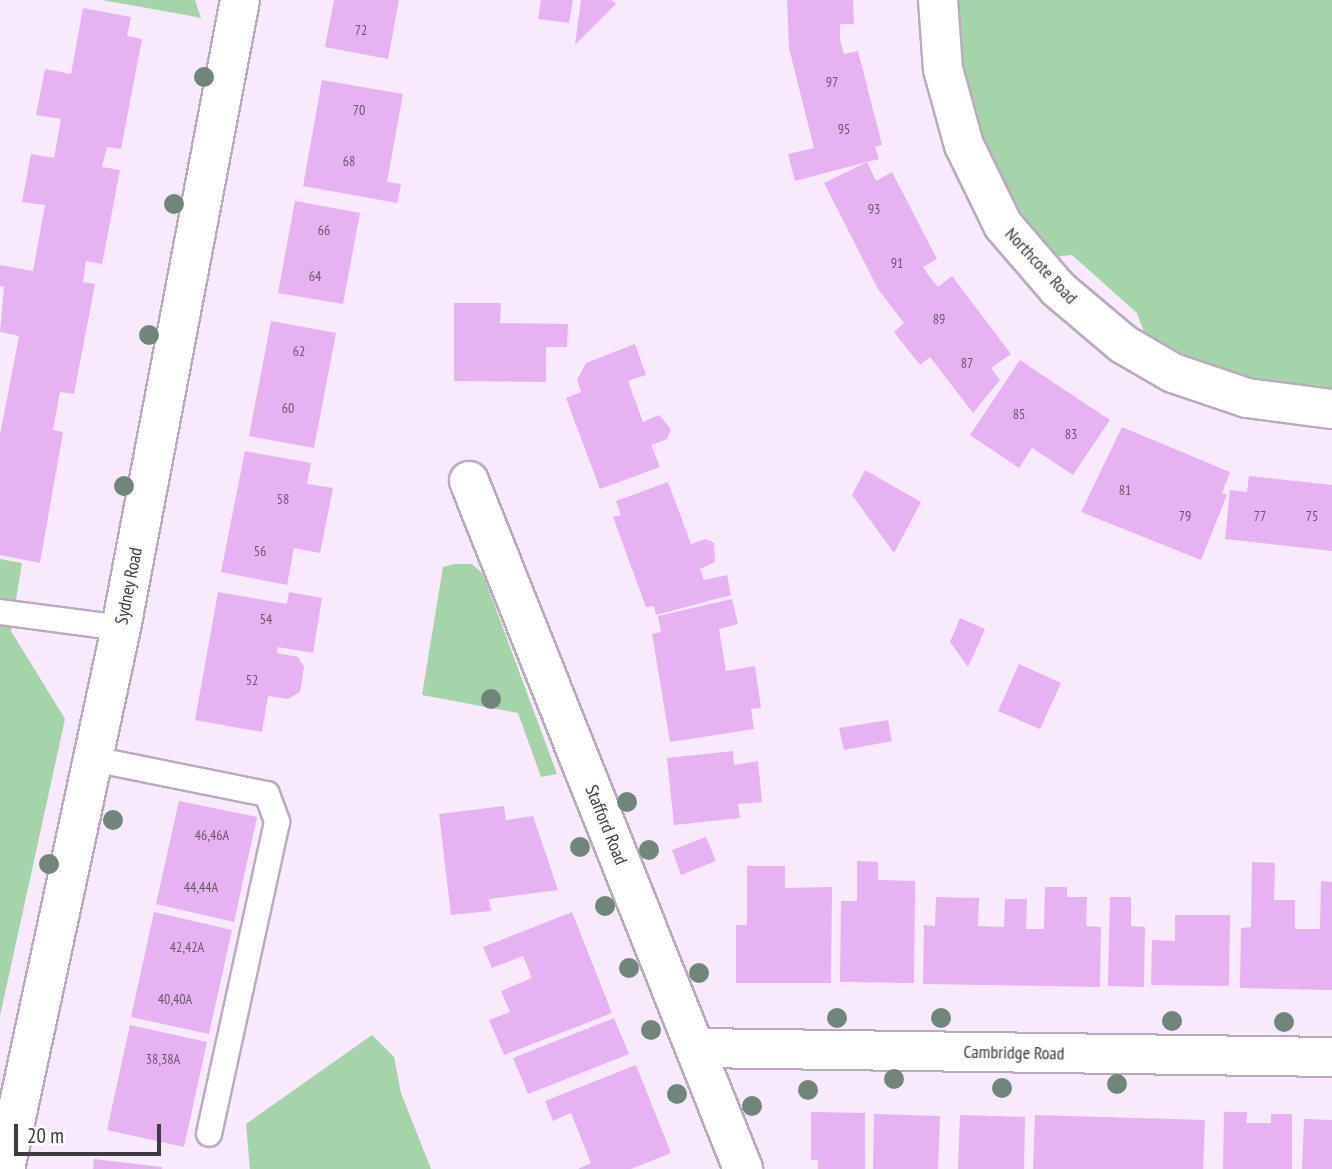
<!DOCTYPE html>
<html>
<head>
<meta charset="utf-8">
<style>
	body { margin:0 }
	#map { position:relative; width:1332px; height:1169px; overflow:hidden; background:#f9e9fd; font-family:"PT Sans Narrow",sans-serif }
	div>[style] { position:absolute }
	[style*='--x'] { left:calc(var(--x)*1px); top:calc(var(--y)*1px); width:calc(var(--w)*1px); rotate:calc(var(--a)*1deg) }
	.green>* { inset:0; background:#a5d3aa }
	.building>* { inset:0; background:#e6b2f2 }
	.roads { filter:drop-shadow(2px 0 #baaabd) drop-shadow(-2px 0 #baaabd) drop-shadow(0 2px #baaabd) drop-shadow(0 -2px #baaabd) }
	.lane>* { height:24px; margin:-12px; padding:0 12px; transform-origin:12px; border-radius:12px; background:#fff }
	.street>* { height:38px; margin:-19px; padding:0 19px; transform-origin:19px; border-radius:19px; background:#fff }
	.trees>* { width:20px; height:20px; margin:-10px; border-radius:50%; background:#71857a }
	span { translate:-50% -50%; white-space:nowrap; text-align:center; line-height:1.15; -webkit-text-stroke:7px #fcfdfc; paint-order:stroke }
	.number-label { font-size:14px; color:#69576d }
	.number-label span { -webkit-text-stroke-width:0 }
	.street-label { font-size:18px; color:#3f3941 }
	.scale { position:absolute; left:14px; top:1124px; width:147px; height:32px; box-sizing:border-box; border:4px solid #3f3941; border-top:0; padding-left:9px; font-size:21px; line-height:24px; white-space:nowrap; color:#3f3941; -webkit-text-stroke:5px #fcfdfc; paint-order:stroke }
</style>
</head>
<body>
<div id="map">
	<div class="green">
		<i style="clip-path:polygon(102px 0,195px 0,201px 18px,186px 15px)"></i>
		<i style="clip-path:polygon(957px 0,1332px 0,1332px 390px,1302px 391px,1211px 367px,1145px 335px,1137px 313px,1072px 255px,1052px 257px,1004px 191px,970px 112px,955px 21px)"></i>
		<i style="clip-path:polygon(0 559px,22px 563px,11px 631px,65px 719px,0 1016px)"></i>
		<i style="clip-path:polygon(455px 564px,472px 564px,483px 574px,557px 774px,541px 777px,518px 713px,422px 695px,443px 567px)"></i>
		<i style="clip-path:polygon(372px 1035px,394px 1057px,401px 1093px,431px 1169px,250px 1169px,246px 1124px)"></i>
	</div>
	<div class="building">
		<i style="clip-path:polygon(334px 0,399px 0,388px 59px,325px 47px)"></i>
		<i style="clip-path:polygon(541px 0,573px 0,569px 23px,538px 19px)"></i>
		<i style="clip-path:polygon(581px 0,611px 0,616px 4px,575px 45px)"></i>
		<i style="clip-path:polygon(787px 0,853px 0,854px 24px,840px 24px,840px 40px,844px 54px,858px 51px,882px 145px,875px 147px,879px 159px,867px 162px,876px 181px,892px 172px,937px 259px,923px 267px,929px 276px,938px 287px,952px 276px,1011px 354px,991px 368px,1000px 380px,973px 413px,930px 357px,920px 365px,894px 332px,904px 323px,878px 289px,824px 183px,867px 162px,795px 181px,788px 154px,814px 148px,789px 48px)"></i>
		<i style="clip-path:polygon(83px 8px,131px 17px,127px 36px,142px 39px,121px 149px,107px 147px,102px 167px,120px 170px,102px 264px,86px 261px,83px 282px,95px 284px,74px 394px,60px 392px,53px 430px,63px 432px,40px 563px,0 555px,0 435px,19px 336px,0 332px,4px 287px,0 286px,0 265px,33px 271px,45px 205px,22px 202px,31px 154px,54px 158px,61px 119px,36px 115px,45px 69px,71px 74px)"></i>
		<i style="clip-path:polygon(322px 80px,403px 94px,387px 182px,401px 184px,397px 203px,303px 186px)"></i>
		<i style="clip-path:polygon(295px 201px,360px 213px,343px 304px,278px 293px)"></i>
		<i style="clip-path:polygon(454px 303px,501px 303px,500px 323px,568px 324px,567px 347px,546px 347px,546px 382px,454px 381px)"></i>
		<i style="clip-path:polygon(271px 321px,336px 333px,314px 448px,249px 436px)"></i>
		<i style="clip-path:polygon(635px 344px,646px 375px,628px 381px,643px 422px,659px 415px,671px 429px,667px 439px,651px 445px,660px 467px,600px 489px,566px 398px,581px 392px,577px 380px,586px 363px)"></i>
		<i style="clip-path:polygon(1020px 360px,1110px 420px,1073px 475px,1032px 448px,1019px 468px,970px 435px)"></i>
		<i style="clip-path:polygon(1122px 427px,1230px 472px,1222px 493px,1227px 495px,1201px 560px,1081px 512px)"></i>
		<i style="clip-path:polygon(245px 451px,311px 463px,307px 484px,333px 488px,320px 553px,294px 548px,287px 585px,221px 572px)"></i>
		<i style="clip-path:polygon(865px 470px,921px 502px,894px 553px,852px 495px)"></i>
		<i style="clip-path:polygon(1249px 476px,1332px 485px,1332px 551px,1225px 539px,1230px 490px,1247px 492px)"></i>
		<i style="clip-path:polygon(668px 482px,691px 544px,706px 539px,714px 543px,715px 562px,700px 569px,704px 580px,727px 575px,731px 595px,656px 615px,654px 606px,646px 607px,613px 517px,621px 515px,616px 501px)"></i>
		<i style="clip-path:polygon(218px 592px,287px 604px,289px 592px,322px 598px,313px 653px,278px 647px,277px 653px,298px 657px,304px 667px,300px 692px,288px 699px,268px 696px,262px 732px,195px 720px)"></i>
		<i style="clip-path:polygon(732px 599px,738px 624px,719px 629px,726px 671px,755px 666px,761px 708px,751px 709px,754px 729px,670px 742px,652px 634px,661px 632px,658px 616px)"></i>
		<i style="clip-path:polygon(960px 618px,985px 629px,968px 667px,950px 642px)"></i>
		<i style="clip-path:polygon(1019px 664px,1061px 683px,1040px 729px,998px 711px)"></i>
		<i style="clip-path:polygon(888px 720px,892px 741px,844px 750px,839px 728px)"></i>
		<i style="clip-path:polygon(733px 751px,734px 765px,758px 761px,762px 802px,738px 804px,740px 818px,674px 825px,667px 758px)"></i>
		<i style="clip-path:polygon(179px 801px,257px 817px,234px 922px,156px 904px)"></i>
		<i style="clip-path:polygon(504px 806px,506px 820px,533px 816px,558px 890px,489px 899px,491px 911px,451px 915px,439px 814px)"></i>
		<i style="clip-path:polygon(706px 837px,716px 861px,681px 875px,672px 850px)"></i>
		<i style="clip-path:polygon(857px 861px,878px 862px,878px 880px,915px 881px,914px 983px,840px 982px,841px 901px,857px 901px)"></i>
		<i style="clip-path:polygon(1252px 862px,1275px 863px,1274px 900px,1295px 900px,1295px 929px,1320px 929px,1321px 881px,1332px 882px,1332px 990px,1240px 988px,1241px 928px,1251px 927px)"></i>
		<i style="clip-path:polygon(747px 866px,785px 866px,785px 888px,832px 887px,831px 983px,736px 983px,736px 925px,747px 925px)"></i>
		<i style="clip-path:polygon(1045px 887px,1067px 887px,1067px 897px,1087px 897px,1086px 926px,1101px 927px,1100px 987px,923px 984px,924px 925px,935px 926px,936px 897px,979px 898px,978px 926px,1004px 927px,1005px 899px,1027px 899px,1026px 929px,1044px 929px)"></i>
		<i style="clip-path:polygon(1110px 897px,1131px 897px,1131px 926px,1145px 927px,1144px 987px,1108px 986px)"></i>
		<i style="clip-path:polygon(154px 912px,232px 930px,209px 1034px,131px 1017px)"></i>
		<i style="clip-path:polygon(572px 912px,612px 1013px,504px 1055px,489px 1020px,510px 1012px,501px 991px,532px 978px,523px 956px,492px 968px,483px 947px)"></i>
		<i style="clip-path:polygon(1175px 915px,1230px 915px,1229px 986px,1151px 985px,1152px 940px,1175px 941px)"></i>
		<i style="clip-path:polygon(614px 1018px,629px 1054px,528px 1094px,513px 1058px)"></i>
		<i style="clip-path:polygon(130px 1025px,207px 1042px,184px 1147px,107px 1130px)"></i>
		<i style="clip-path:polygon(636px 1065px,671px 1153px,631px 1169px,578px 1169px,591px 1163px,571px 1113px,553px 1121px,545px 1101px)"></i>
		<i style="clip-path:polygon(811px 1112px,865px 1113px,865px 1169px,818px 1169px,818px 1160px,811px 1160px)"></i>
		<i style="clip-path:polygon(1224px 1112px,1247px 1112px,1246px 1123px,1271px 1123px,1271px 1114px,1292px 1114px,1292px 1169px,1223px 1169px)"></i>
		<i style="clip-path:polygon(874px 1114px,940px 1116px,938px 1169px,873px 1169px)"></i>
		<i style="clip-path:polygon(960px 1115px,1025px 1117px,1024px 1169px,958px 1169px)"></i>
		<i style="clip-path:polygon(1035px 1115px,1205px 1120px,1203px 1169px,1033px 1169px)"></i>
		<i style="clip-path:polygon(1304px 1119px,1332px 1120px,1332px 1169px,1302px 1169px)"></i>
		<i style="clip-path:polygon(94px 1159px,162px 1167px,162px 1169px,93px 1169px)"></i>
	</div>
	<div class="roads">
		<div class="lane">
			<i style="--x:0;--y:612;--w:122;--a:7.5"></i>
			<i style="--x:93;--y:759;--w:177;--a:11.4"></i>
			<i style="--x:267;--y:794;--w:30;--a:70"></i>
			<i style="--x:277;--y:822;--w:319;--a:102.3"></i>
		</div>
		<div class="street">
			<i style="--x:938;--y:0;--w:69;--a:85.9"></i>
			<i style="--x:943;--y:69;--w:79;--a:74.6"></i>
			<i style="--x:964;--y:145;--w:89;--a:64"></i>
			<i style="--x:1003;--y:225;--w:84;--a:49.3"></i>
			<i style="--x:1058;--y:289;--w:85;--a:40.2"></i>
			<i style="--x:1123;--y:344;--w:58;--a:30.1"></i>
			<i style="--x:1173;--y:373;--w:78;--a:18.7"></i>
			<i style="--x:1247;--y:398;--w:86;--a:7.4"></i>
			<i style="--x:469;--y:481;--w:741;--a:68.28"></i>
			<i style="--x:696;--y:1048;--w:636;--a:0.81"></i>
			<i style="--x:5;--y:1169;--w:553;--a:-77.9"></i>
			<i style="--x:121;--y:628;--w:639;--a:-79.27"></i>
		</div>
	</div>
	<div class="trees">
		<i style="left:204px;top:77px"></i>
		<i style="left:174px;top:204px"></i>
		<i style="left:149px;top:335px"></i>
		<i style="left:124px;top:486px"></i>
		<i style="left:491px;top:699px"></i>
		<i style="left:627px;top:802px"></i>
		<i style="left:113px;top:820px"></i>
		<i style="left:580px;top:847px"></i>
		<i style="left:649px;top:850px"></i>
		<i style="left:49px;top:864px"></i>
		<i style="left:605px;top:906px"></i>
		<i style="left:629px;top:968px"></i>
		<i style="left:699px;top:973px"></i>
		<i style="left:837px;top:1018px"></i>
		<i style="left:941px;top:1018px"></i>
		<i style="left:1172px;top:1021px"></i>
		<i style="left:1284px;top:1022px"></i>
		<i style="left:651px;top:1030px"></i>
		<i style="left:894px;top:1079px"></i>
		<i style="left:1117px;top:1084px"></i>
		<i style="left:1002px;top:1088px"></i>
		<i style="left:808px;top:1090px"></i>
		<i style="left:677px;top:1094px"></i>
		<i style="left:752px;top:1106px"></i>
	</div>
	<div class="number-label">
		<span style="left:361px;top:30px">72</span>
		<span style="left:832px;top:82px">97</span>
		<span style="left:359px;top:110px">70</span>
		<span style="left:844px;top:129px">95</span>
		<span style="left:349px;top:161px">68</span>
		<span style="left:874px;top:209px">93</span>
		<span style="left:324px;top:230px">66</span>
		<span style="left:897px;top:263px">91</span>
		<span style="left:315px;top:276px">64</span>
		<span style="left:939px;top:319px">89</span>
		<span style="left:299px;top:351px">62</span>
		<span style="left:967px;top:363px">87</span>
		<span style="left:288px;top:408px">60</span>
		<span style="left:1019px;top:414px">85</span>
		<span style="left:1071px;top:434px">83</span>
		<span style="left:1125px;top:490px">81</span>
		<span style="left:283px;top:499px">58</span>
		<span style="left:1185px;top:516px">79</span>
		<span style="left:1260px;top:516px">77</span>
		<span style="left:1312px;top:516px">75</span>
		<span style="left:260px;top:551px">56</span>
		<span style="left:266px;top:619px">54</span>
		<span style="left:252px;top:680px">52</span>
		<span style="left:212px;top:835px">46,46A</span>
		<span style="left:201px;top:887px">44,44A</span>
		<span style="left:187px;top:947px">42,42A</span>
		<span style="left:175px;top:999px">40,40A</span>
		<span style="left:163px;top:1059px">38,38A</span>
	</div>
	<div class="street-label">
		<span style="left:1041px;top:266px;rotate:47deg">Northcote Road</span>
		<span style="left:129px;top:586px;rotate:-79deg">Sydney Road</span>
		<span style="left:606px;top:825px;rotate:68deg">Stafford Road</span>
		<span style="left:1014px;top:1053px;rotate:1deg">Cambridge Road</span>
	</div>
	<div class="scale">20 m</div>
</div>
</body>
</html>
